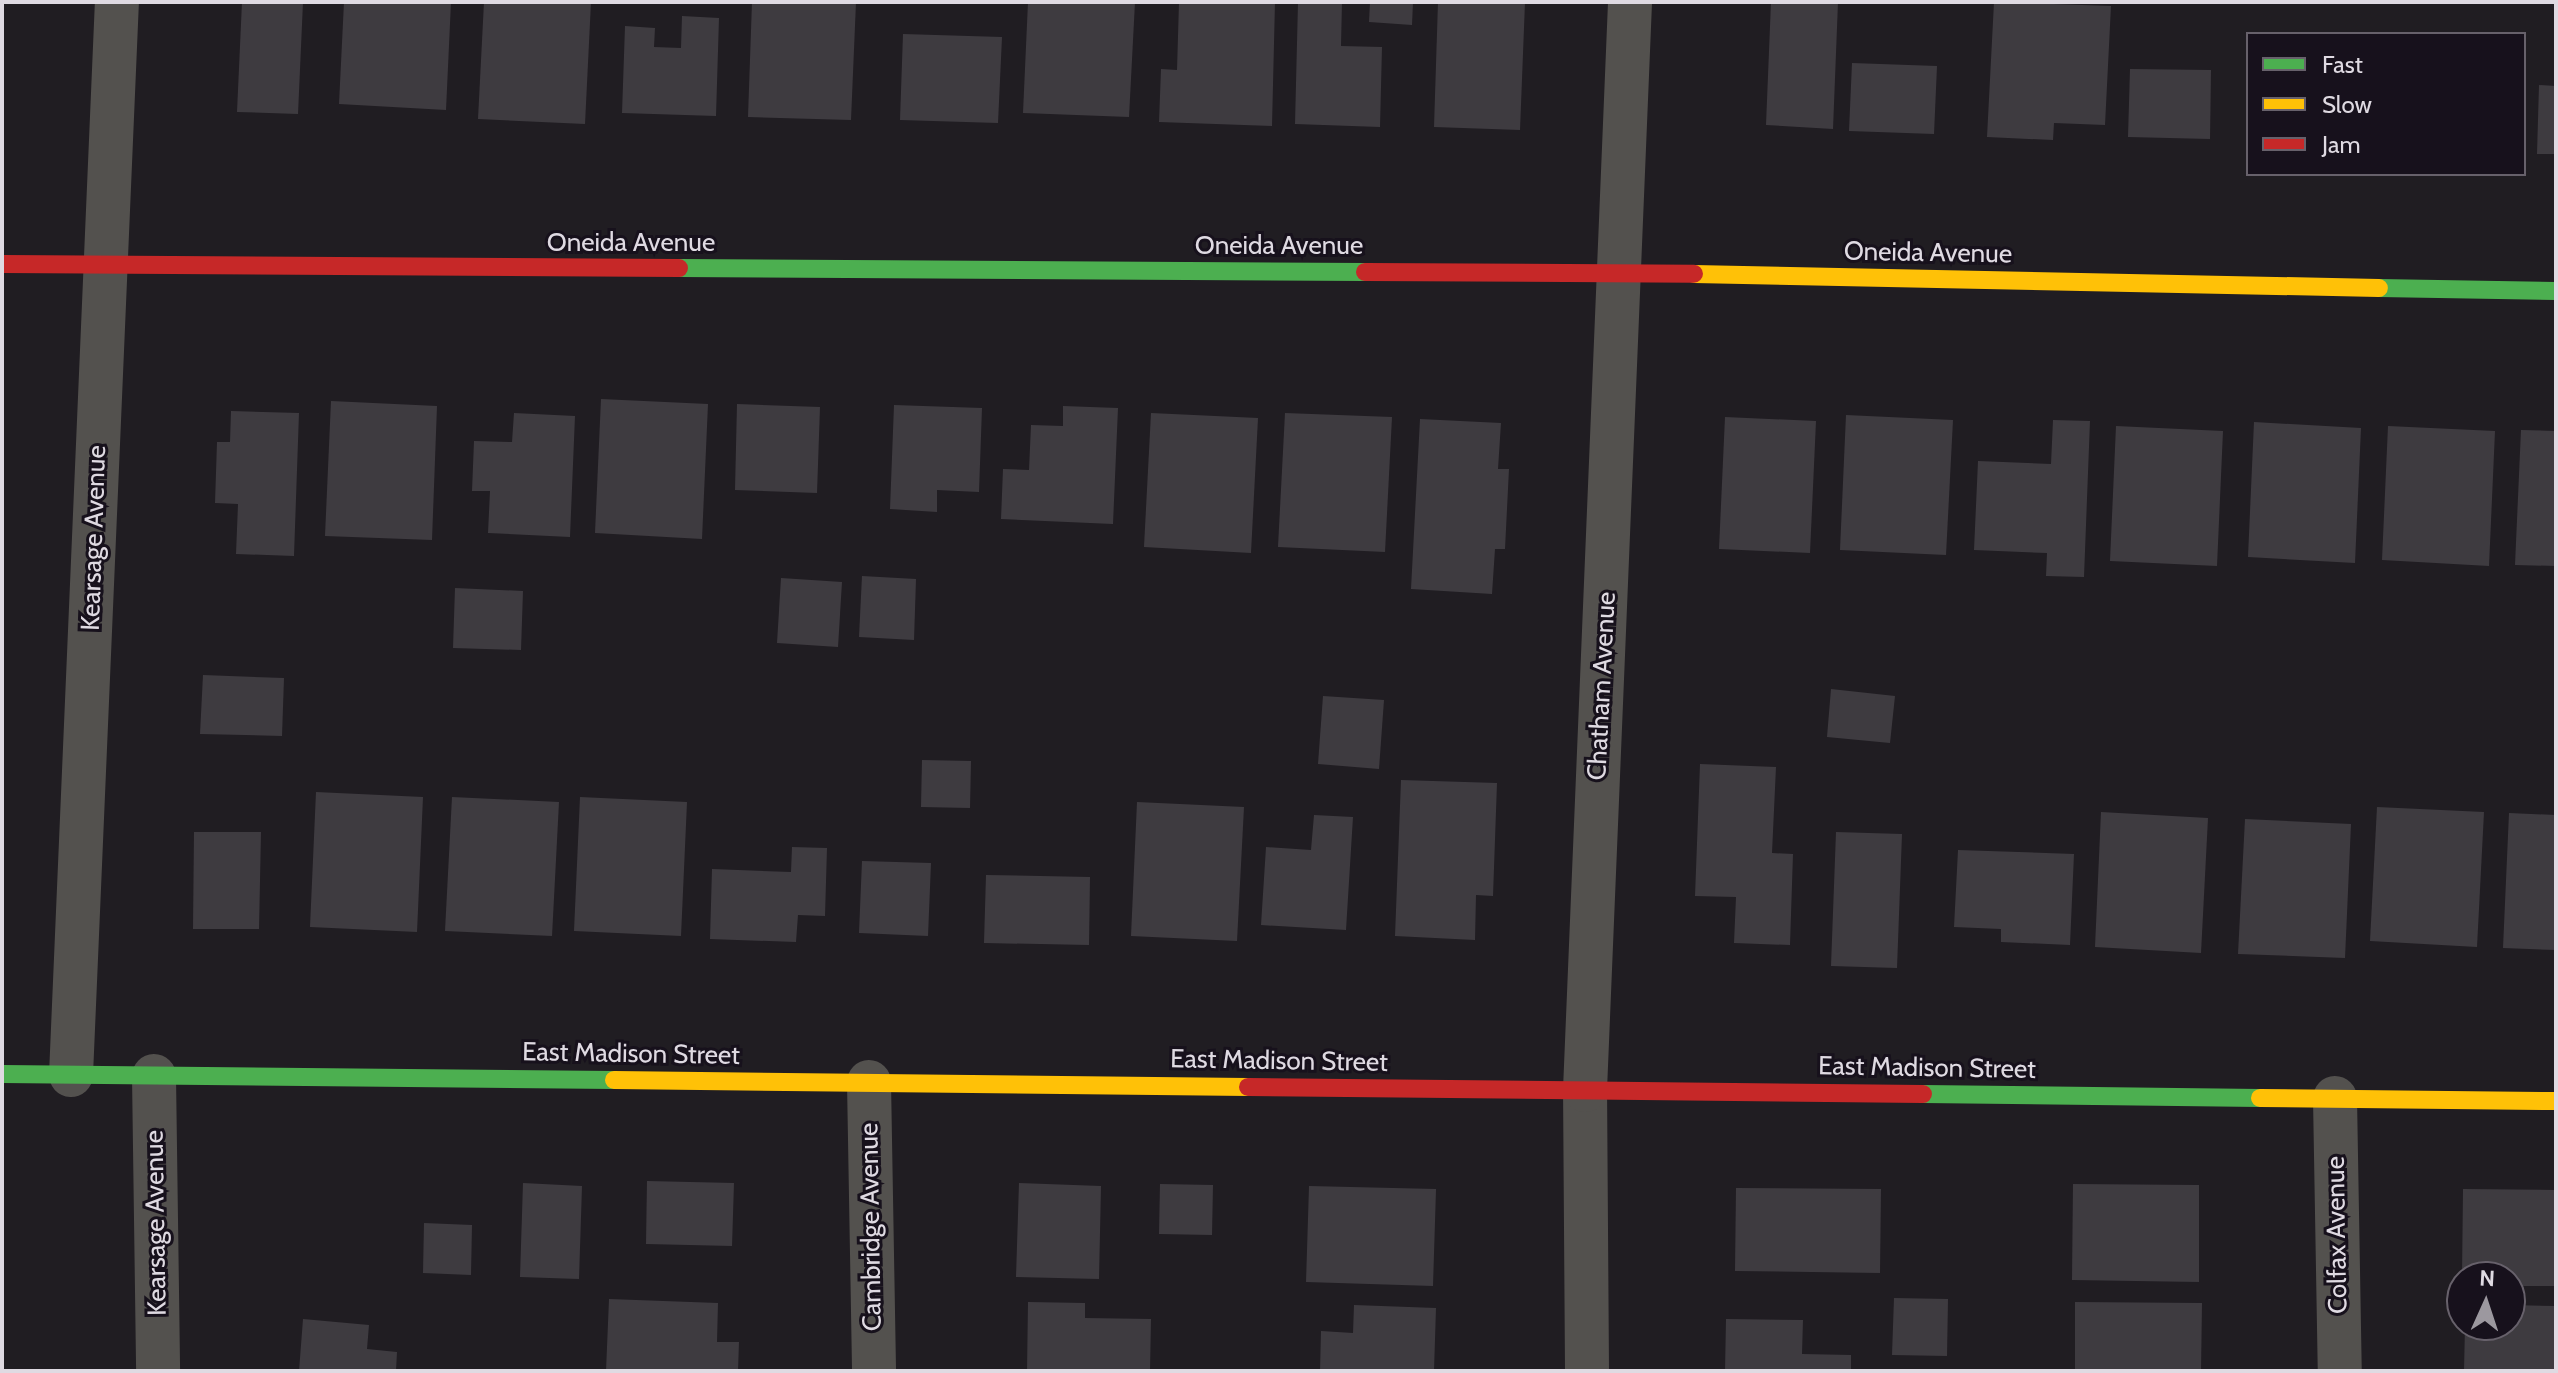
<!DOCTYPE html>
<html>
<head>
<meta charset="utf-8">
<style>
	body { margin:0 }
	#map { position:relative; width:2558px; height:1373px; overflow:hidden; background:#201d22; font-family:Cabin,sans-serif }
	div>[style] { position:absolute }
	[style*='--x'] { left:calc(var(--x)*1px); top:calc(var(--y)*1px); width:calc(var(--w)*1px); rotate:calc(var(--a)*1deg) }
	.building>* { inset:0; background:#3e3b40 }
	.street>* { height:44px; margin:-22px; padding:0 22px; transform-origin:22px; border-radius:22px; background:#53514e }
	.fast>* { height:18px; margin:-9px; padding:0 9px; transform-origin:9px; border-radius:9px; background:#4caf50 }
	.slow>* { height:18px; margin:-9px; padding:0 9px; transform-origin:9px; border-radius:9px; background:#ffc107 }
	.jam>* { height:18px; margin:-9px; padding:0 9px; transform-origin:9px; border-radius:9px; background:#c62828 }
	span { translate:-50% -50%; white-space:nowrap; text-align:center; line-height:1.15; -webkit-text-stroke:6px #17111c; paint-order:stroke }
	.street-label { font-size:26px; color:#dfdae2 }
	.frame { position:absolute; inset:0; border:4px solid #dfdae2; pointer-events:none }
	.legend { position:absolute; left:2246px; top:32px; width:280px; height:144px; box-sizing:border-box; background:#17111c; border:2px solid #67616b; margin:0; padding:10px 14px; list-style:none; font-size:24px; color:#dfdae2 }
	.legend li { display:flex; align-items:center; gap:16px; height:40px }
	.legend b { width:40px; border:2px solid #67616b }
	.north { position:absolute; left:2446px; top:1261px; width:80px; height:80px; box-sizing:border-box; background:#17111c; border:2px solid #67616b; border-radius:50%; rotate:3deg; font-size:22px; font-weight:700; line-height:32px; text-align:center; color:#dfdae2 }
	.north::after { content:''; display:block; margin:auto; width:28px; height:36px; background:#9c989f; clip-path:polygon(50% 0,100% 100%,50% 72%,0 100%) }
</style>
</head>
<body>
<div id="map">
	<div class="building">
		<i style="clip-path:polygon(242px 2px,303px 2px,298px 114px,237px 112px)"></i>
		<i style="clip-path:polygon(344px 2px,451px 2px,446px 110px,339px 104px)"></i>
		<i style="clip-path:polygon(484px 2px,591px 2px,585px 124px,478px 119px)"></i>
		<i style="clip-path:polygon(752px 2px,856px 2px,851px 120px,748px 117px)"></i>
		<i style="clip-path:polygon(1028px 2px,1135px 2px,1129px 117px,1023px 113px)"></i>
		<i style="clip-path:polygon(1179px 2px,1275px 2px,1272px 126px,1159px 122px,1161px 69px,1177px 70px)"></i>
		<i style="clip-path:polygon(1298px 2px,1342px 2px,1341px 46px,1382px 47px,1380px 127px,1295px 124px)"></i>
		<i style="clip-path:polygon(1370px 2px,1413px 2px,1412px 25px,1369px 22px)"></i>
		<i style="clip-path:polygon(1438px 2px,1525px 2px,1520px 130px,1434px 127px)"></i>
		<i style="clip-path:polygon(1771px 2px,1838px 2px,1833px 129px,1766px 125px)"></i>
		<i style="clip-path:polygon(1994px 2px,2111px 6px,2105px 125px,2054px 123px,2053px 140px,1987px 137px)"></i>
		<i style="clip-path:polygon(682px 16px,719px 18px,716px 116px,622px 113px,625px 26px,655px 28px,654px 47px,681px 48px)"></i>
		<i style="clip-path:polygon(903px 34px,1002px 37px,998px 123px,900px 120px)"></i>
		<i style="clip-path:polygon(1852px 63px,1937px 66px,1934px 134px,1849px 131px)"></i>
		<i style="clip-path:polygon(2130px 69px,2211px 70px,2210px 139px,2128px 137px)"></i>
		<i style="clip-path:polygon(2539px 85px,2556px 86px,2556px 154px,2537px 154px)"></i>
		<i style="clip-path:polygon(601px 399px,708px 404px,702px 539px,595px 533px)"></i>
		<i style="clip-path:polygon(331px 401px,437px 406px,432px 540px,325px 536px)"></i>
		<i style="clip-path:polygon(737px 404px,820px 407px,817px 493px,735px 490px)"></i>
		<i style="clip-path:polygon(894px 405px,982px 408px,979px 492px,937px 490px,937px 512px,890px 509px)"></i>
		<i style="clip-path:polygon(1063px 406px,1118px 408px,1113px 524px,1001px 519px,1003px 469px,1029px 470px,1031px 425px,1063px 426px)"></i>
		<i style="clip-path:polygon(231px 411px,299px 413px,294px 556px,236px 554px,238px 504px,215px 503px,217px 442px,230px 442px)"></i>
		<i style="clip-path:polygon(514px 413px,575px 416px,570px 537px,488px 533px,490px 491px,472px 491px,474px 441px,512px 442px)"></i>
		<i style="clip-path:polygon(1151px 413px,1258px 418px,1251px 553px,1144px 547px)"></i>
		<i style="clip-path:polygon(1285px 413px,1392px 417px,1385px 552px,1278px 547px)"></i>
		<i style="clip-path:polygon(1846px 415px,1953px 420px,1946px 555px,1840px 550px)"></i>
		<i style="clip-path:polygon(1725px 417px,1816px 421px,1810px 553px,1719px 549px)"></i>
		<i style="clip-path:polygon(1420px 419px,1501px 423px,1498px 469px,1509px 469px,1505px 549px,1495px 549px,1492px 594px,1411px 589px)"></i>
		<i style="clip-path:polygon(2053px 420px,2090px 421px,2084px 577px,2046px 576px,2047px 553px,1974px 550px,1978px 461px,2051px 464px)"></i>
		<i style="clip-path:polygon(2254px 422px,2361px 428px,2355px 563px,2248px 557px)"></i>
		<i style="clip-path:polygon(2116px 426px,2223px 431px,2217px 566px,2110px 561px)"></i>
		<i style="clip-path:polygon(2388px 426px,2495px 431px,2489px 566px,2382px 560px)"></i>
		<i style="clip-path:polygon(2521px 430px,2556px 431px,2556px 566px,2515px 565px)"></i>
		<i style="clip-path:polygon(862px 576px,916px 579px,914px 640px,859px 637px)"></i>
		<i style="clip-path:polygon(781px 578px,842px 582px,838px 647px,777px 643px)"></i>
		<i style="clip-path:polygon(455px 588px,523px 591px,521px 650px,453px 648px)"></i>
		<i style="clip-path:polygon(203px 675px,284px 678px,282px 736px,200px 734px)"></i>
		<i style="clip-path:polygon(1831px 689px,1895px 696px,1890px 743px,1827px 737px)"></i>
		<i style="clip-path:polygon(1323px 696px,1384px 700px,1379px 769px,1318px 764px)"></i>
		<i style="clip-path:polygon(922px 760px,971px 761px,970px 808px,921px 807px)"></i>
		<i style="clip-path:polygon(1700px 764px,1776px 767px,1772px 853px,1793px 854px,1790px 945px,1734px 943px,1736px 897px,1695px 896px)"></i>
		<i style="clip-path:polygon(1401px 780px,1497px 783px,1493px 896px,1476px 895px,1475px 940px,1395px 936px)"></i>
		<i style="clip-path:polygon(316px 792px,423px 797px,417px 932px,310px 927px)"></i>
		<i style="clip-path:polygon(452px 797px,559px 802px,552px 936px,445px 931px)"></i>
		<i style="clip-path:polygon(580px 797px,687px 802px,681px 936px,574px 931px)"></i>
		<i style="clip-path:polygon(1137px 802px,1244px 807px,1237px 941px,1131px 936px)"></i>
		<i style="clip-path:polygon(2377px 807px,2484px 812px,2477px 947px,2370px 941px)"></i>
		<i style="clip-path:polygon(2101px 812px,2208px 818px,2201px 953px,2095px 947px)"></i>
		<i style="clip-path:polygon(2509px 813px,2556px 815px,2556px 950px,2503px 948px)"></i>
		<i style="clip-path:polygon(1314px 815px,1353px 817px,1346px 930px,1261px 925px,1266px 847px,1311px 850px)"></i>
		<i style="clip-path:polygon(2245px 819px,2351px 824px,2345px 958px,2238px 954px)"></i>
		<i style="clip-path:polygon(194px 832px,261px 832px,259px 929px,193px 929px)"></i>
		<i style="clip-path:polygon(1836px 832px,1902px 834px,1897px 968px,1831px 966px)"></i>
		<i style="clip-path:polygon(792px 847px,827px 848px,825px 916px,798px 915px,796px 942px,710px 939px,712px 869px,791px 872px)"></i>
		<i style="clip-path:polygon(1958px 850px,2074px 854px,2070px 945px,2001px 942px,2001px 929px,1954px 927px)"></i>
		<i style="clip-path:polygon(862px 861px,931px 863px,928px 936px,859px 933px)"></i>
		<i style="clip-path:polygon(986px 875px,1090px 877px,1089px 945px,984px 943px)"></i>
		<i style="clip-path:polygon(647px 1181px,734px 1183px,732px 1246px,646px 1244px)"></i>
		<i style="clip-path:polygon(523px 1183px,582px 1186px,579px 1279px,520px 1277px)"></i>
		<i style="clip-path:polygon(1019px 1183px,1101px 1186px,1099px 1279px,1016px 1277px)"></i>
		<i style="clip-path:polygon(1160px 1184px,1213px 1185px,1212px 1235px,1159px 1234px)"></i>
		<i style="clip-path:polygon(2073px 1184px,2199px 1185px,2199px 1282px,2072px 1280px)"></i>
		<i style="clip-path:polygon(1309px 1186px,1436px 1189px,1433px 1286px,1306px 1282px)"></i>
		<i style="clip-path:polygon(1736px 1188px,1881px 1189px,1880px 1273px,1735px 1271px)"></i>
		<i style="clip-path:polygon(2463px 1189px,2556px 1190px,2556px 1286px,2510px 1286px,2510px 1277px,2462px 1277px)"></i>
		<i style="clip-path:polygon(424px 1223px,472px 1225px,471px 1275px,423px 1273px)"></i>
		<i style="clip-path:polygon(1894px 1298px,1948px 1299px,1947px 1356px,1892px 1355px)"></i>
		<i style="clip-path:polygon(609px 1299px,718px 1303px,717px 1342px,739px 1342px,738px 1371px,606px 1371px)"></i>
		<i style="clip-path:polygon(1028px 1302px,1085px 1303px,1085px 1318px,1151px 1319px,1150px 1371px,1027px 1371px)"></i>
		<i style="clip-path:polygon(2075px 1302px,2202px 1303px,2201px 1371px,2075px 1371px)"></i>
		<i style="clip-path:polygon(1354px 1305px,1436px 1308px,1434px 1371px,1320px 1371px,1321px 1331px,1353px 1333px)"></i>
		<i style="clip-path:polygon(2510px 1305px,2556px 1306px,2556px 1371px,2464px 1371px,2465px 1325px,2510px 1325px)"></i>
		<i style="clip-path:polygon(303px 1319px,369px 1325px,367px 1349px,397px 1352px,396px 1371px,299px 1371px)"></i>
		<i style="clip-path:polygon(1726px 1319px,1803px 1320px,1802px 1354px,1851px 1355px,1851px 1371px,1725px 1371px)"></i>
	</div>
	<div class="street">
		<i style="--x:71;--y:1075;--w:1074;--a:-87.55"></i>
		<i style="--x:154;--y:1076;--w:295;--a:89.2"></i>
		<i style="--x:869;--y:1082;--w:289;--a:89"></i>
		<i style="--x:2335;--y:1098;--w:273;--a:89"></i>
		<i style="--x:1587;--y:1371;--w:281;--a:-90.4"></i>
		<i style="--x:1585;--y:1090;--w:1089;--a:-87.63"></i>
	</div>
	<div class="fast">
		<i style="--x:679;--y:268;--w:686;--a:0.33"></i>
		<i style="--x:2379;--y:288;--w:177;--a:1"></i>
		<i style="--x:2;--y:1074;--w:612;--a:0.56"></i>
		<i style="--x:1923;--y:1094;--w:337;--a:0.7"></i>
	</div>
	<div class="slow">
		<i style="--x:1694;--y:274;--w:685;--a:1.17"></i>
		<i style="--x:614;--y:1080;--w:634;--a:0.63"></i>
		<i style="--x:2260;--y:1098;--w:296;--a:0.6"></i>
	</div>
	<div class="jam">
		<i style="--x:2;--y:264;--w:677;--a:0.34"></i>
		<i style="--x:1365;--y:272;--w:329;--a:0.3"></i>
		<i style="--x:1248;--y:1087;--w:675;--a:0.59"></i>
	</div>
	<div class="street-label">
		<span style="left:631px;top:243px">Oneida Avenue</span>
		<span style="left:1279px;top:246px">Oneida Avenue</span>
		<span style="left:1928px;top:253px;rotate:1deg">Oneida Avenue</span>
		<span style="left:94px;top:538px;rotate:-88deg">Kearsage Avenue</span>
		<span style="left:1602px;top:686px;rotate:-87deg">Chatham Avenue</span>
		<span style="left:631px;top:1054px;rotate:1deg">East Madison Street</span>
		<span style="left:1279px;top:1061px;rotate:1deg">East Madison Street</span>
		<span style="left:1927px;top:1068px;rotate:1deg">East Madison Street</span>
		<span style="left:156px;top:1223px;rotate:-91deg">Kearsage Avenue</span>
		<span style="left:871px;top:1227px;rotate:-91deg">Cambridge Avenue</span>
		<span style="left:2337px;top:1235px;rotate:-91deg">Colfax Avenue</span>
	</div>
	<div class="frame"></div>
	<ul class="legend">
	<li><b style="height:10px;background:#4caf50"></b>Fast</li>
	<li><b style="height:10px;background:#ffc107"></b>Slow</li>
	<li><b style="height:10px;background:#c62828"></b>Jam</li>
	</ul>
	<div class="north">N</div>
</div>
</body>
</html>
